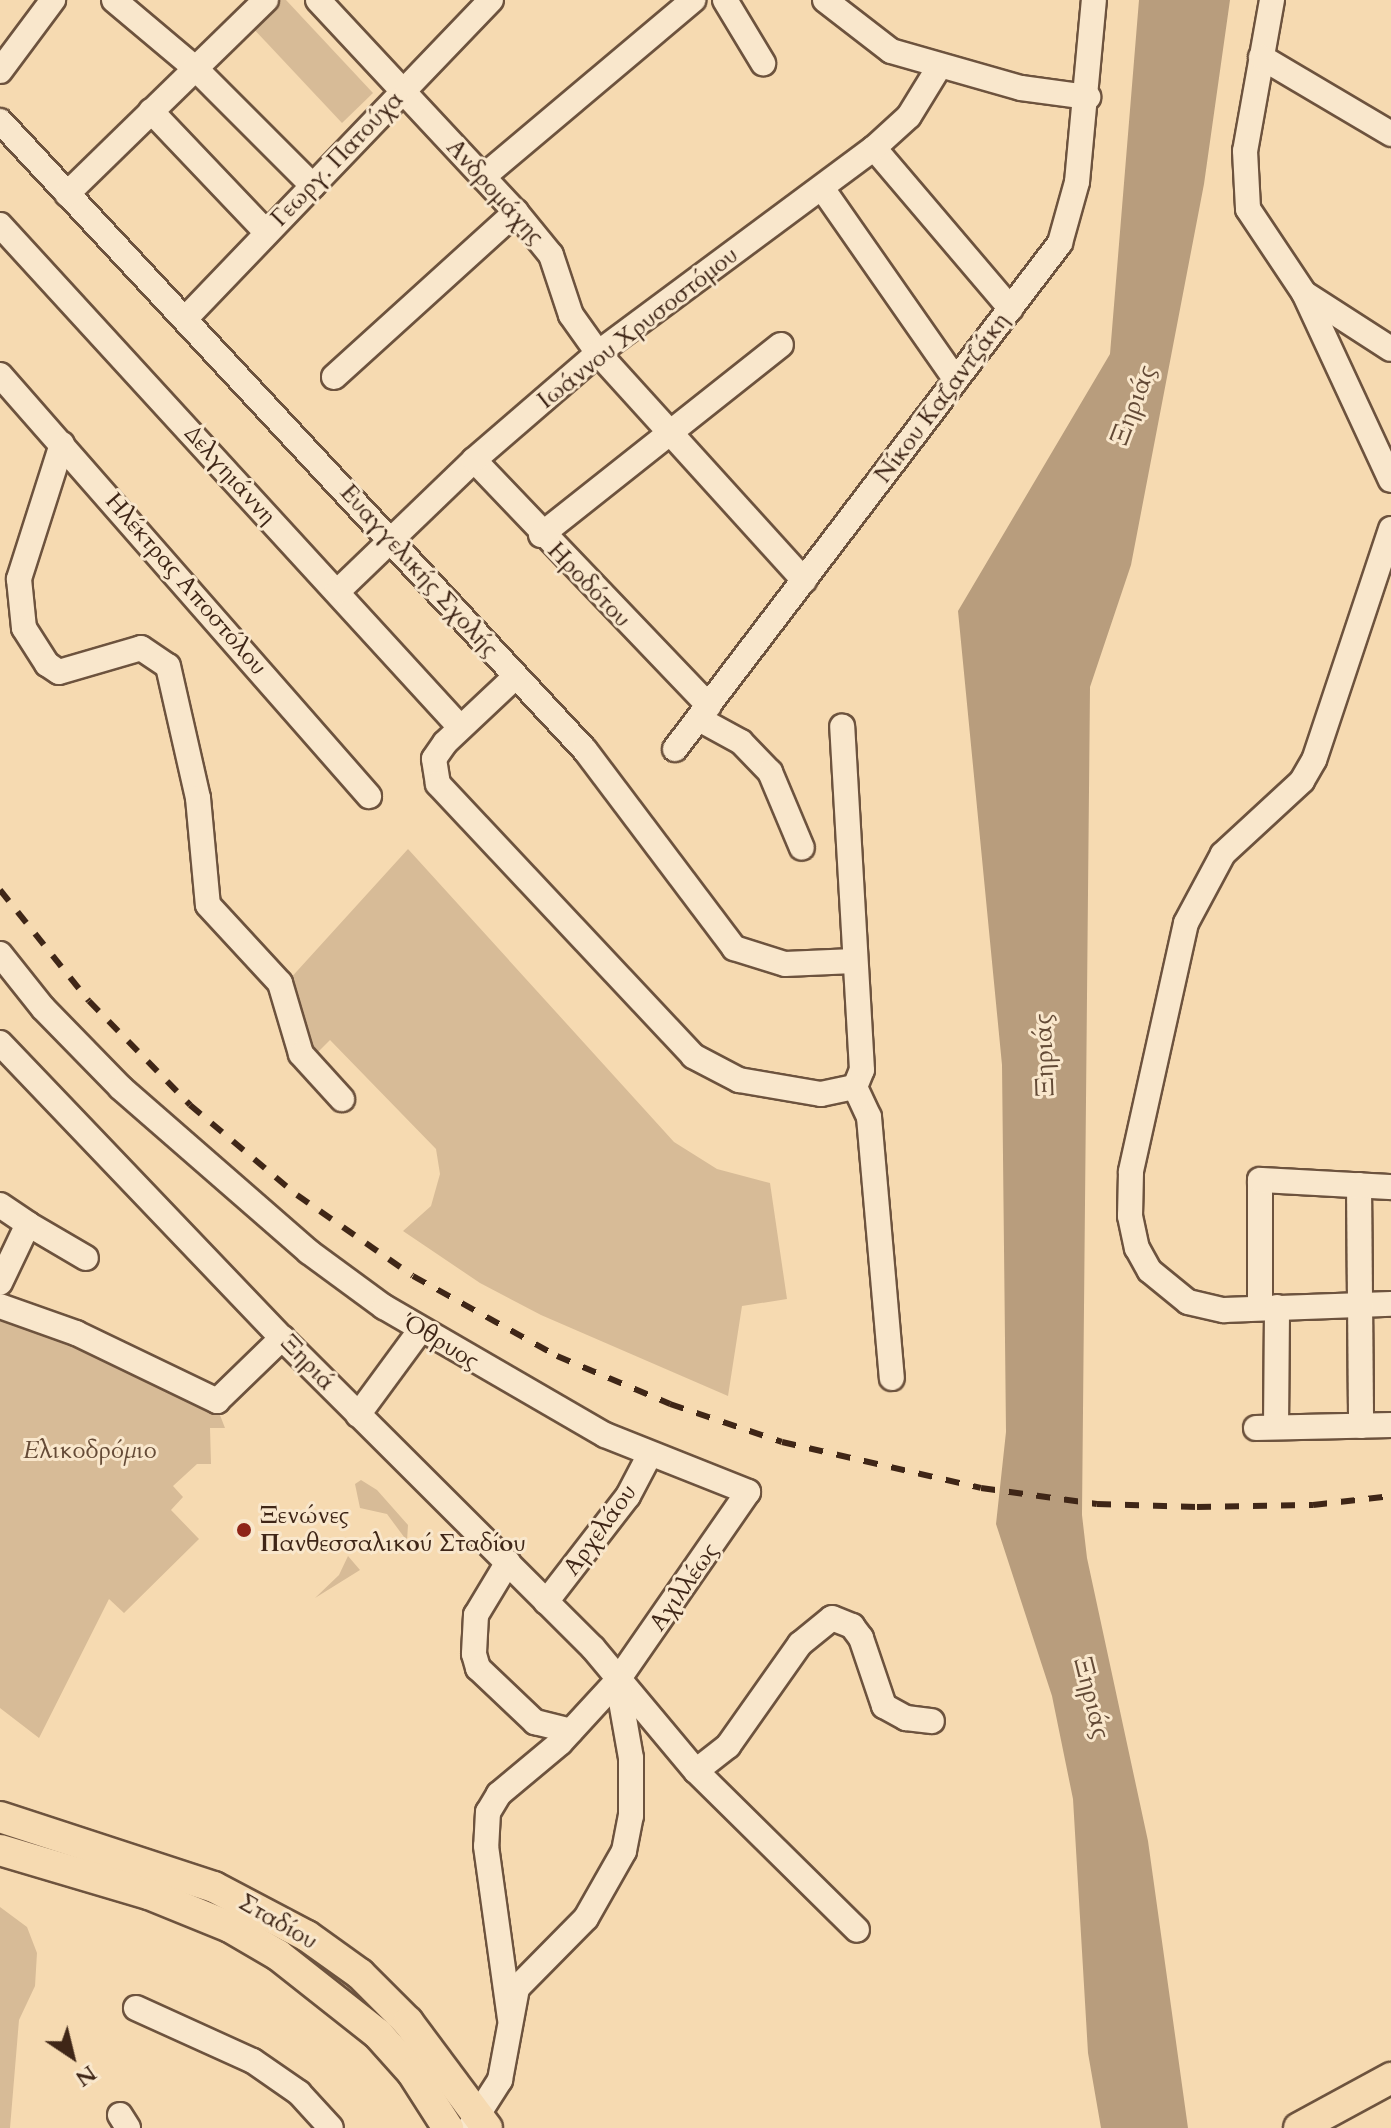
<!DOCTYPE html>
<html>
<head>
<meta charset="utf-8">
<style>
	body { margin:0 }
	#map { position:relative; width:1391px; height:2128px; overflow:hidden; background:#f6dab1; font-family:Cardo,serif }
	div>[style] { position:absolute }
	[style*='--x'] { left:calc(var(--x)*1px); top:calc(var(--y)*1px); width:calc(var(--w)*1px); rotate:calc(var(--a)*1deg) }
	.green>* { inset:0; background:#d7bb97 }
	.water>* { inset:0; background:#b89d7d }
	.roads { filter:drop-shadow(2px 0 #6d533e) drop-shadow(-2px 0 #6d533e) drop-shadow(0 2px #6d533e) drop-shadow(0 -2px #6d533e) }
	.minor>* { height:24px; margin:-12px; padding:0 12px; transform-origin:12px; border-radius:12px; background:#f9e7cc }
	.major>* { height:30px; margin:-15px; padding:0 15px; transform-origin:15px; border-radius:15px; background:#f6dab1 }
	.rail>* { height:6px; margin-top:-3px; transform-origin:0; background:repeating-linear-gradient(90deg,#3f2617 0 14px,transparent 0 28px) }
	.dots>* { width:22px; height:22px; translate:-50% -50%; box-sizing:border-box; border:4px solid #f9e7cc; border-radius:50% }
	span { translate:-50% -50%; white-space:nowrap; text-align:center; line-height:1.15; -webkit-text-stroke:6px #f9e7cc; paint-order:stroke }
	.street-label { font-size:24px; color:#3f2617 }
	.park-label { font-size:24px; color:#654b37; font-style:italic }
	.poi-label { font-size:24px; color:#3f2617; font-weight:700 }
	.left { translate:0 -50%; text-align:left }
	.water-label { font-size:26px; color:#634a36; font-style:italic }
	.north { position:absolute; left:32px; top:2016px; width:80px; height:80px; -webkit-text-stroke:6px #f9e7cc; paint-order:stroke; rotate:145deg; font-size:22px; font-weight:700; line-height:32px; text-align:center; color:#3f2617 }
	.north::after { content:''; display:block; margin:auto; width:28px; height:36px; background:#3f2617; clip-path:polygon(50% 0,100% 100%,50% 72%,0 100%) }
</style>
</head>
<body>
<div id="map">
	<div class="green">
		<i style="clip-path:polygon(277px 0,286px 0,373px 93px,342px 123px,250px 25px)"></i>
		<i style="clip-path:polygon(408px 849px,674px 1142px,717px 1169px,770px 1183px,787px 1299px,742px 1306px,728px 1396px,541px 1315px,480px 1283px,403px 1231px,431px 1206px,440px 1174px,436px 1149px,330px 1040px,312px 1058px,288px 981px)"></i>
		<i style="clip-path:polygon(0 1312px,218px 1410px,225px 1428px,210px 1428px,211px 1464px,197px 1464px,173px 1486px,183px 1497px,171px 1510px,199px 1539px,124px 1613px,109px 1599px,39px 1738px,0 1708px)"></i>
		<i style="clip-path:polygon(361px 1480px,377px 1490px,408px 1525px,407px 1541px,387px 1514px,360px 1508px,355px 1484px)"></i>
		<i style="clip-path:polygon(348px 1556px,360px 1570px,315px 1598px,339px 1575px)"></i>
		<i style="clip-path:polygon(0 1907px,27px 1927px,37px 1953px,35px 1986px,19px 2020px,10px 2128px,0 2128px)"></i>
	</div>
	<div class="water">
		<i style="clip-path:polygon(1139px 0,1230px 0,1204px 184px,1131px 565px,1090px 687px,1082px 1515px,1087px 1558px,1148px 1841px,1188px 2128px,1101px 2128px,1088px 2053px,1073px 1799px,1052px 1696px,996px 1524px,1006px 1432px,1002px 1065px,958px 611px,1110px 354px)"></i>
	</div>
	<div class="roads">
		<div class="minor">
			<i style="--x:114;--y:0;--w:107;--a:40.1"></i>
			<i style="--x:196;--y:69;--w:165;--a:45"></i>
			<i style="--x:318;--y:0;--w:290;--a:47"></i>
			<i style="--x:516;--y:212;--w:55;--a:50.9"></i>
			<i style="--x:551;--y:255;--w:63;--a:71.6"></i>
			<i style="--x:571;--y:315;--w:47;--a:54.6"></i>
			<i style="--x:598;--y:353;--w:307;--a:47.8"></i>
			<i style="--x:725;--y:0;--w:74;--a:58.9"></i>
			<i style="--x:825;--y:0;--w:83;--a:37.7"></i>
			<i style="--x:891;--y:51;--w:135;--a:15.9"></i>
			<i style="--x:1021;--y:88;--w:68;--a:7.7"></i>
			<i style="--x:1272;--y:0;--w:153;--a:100.1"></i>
			<i style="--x:1245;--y:151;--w:58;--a:87"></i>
			<i style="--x:1248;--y:209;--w:101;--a:56.3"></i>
			<i style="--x:1304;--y:293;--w:206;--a:65.1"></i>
			<i style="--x:1261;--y:57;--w:151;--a:30.6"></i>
			<i style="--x:0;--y:71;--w:89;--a:-53.3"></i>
			<i style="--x:151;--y:111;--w:168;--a:46.4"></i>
			<i style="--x:0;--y:121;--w:859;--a:47.08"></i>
			<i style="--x:585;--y:750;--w:248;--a:53"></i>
			<i style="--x:734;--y:948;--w:53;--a:17.4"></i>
			<i style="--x:785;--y:964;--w:69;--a:-2.5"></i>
			<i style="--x:874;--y:148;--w:211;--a:49.6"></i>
			<i style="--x:483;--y:177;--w:275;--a:-40.1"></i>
			<i style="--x:822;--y:188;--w:234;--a:55.1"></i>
			<i style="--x:67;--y:194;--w:278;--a:-44.3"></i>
			<i style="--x:0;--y:225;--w:679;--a:47.51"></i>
			<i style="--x:1304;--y:293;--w:103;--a:32.8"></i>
			<i style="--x:185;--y:319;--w:442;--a:-46.2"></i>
			<i style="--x:0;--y:375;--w:560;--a:48.77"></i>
			<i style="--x:334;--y:377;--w:246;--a:-42.2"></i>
			<i style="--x:62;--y:444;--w:142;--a:107.7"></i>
			<i style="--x:19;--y:579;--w:49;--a:84.2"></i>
			<i style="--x:24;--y:628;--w:43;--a:57.4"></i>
			<i style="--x:47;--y:664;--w:14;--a:34"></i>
			<i style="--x:59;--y:672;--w:85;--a:-16.3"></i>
			<i style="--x:141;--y:648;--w:32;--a:34"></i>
			<i style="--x:168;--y:666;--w:135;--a:77.2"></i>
			<i style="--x:198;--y:798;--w:107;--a:84.7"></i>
			<i style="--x:208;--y:905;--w:106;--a:47.3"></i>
			<i style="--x:280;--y:983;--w:74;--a:73.5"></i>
			<i style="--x:301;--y:1054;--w:61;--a:47.7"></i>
			<i style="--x:474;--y:460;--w:340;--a:46.3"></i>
			<i style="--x:1391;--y:529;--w:243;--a:108.4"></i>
			<i style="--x:1314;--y:760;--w:24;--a:120"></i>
			<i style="--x:1302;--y:781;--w:108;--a:137.3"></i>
			<i style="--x:1223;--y:854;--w:78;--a:118.2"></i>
			<i style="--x:1186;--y:923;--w:255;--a:102.5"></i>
			<i style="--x:1131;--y:1172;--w:44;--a:91.3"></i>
			<i style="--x:1130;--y:1216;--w:33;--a:78"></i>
			<i style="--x:1137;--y:1248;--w:26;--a:61"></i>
			<i style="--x:1150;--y:1271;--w:49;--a:39.2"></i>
			<i style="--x:1188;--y:1302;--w:37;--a:13"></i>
			<i style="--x:1224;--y:1310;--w:167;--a:-2.1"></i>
			<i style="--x:541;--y:535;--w:306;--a:-38.4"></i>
			<i style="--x:337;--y:592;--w:190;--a:-43.9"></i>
			<i style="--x:474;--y:460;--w:164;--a:-40.8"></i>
			<i style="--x:598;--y:353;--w:344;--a:-36.6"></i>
			<i style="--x:874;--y:148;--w:47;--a:-42.4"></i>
			<i style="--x:909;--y:116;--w:57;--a:-58.5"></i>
			<i style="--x:515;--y:677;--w:96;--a:136.7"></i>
			<i style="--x:445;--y:743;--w:19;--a:125"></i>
			<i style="--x:434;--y:759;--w:25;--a:81"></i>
			<i style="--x:438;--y:784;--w:373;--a:46.8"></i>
			<i style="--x:693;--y:1056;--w:52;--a:27.6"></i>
			<i style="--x:739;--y:1080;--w:83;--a:9.7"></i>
			<i style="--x:821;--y:1094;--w:35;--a:-12"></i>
			<i style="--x:855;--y:1087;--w:18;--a:-68"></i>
			<i style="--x:862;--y:1070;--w:344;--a:-93.3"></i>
			<i style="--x:699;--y:719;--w:48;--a:28.7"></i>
			<i style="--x:741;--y:742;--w:42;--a:46"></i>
			<i style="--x:770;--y:772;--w:82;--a:67.2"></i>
			<i style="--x:675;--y:749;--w:636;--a:-52.73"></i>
			<i style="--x:1060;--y:243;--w:63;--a:-74.4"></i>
			<i style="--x:1077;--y:182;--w:183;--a:-84.7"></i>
			<i style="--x:0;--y:954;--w:69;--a:51.5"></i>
			<i style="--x:43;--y:1008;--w:112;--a:45.7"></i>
			<i style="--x:121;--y:1088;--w:249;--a:41.1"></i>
			<i style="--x:309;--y:1252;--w:93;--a:36.3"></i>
			<i style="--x:384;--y:1307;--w:255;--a:30.1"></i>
			<i style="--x:605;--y:1435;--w:154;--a:21.7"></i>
			<i style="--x:748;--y:1492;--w:230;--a:124.7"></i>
			<i style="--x:617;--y:1681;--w:84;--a:132.6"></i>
			<i style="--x:560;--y:1743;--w:80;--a:140.1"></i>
			<i style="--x:499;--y:1794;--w:21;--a:121"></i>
			<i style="--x:488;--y:1812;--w:34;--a:93"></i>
			<i style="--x:486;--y:1846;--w:174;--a:82.1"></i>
			<i style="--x:0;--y:1043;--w:408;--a:46.3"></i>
			<i style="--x:282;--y:1338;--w:439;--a:44.9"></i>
			<i style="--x:593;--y:1648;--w:160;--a:50.1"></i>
			<i style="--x:696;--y:1771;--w:226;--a:44.6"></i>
			<i style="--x:855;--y:1087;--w:33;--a:65"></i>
			<i style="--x:869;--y:1117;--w:262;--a:85"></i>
			<i style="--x:1359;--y:1185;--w:241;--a:89.5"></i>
			<i style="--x:0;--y:1205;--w:34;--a:34"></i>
			<i style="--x:28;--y:1224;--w:65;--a:115.4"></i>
			<i style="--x:28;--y:1224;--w:67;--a:30.4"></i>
			<i style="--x:0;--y:1306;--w:81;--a:19.6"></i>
			<i style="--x:76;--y:1333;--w:157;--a:25.7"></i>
			<i style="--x:217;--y:1401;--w:91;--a:-44.1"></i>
			<i style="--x:1260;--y:1307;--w:127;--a:-90"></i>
			<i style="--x:1260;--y:1180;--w:131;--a:3.1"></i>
			<i style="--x:358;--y:1415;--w:103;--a:-53.7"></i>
			<i style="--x:1276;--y:1427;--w:120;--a:-89.5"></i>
			<i style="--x:1256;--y:1428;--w:135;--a:-1.3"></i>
			<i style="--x:508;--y:1562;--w:62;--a:121.1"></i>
			<i style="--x:476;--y:1615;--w:39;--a:93"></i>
			<i style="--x:474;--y:1654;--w:15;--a:74"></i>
			<i style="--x:478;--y:1668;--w:79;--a:43.5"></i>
			<i style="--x:535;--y:1722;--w:37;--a:14"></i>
			<i style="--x:546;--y:1602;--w:134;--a:-52.3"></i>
			<i style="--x:628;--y:1496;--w:45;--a:-62.3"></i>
			<i style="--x:696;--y:1771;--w:41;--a:-38"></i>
			<i style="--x:728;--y:1746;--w:125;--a:-54.8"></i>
			<i style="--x:800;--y:1644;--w:41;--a:-39.1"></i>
			<i style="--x:832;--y:1618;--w:22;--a:22"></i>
			<i style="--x:852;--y:1626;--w:15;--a:53"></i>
			<i style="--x:861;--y:1638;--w:72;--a:71.3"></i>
			<i style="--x:884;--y:1706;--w:25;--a:29"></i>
			<i style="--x:906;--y:1718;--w:26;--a:7"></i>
			<i style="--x:136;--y:2008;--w:128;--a:24.4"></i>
			<i style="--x:253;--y:2061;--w:56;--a:34.8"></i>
			<i style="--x:299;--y:2093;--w:47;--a:47.6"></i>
			<i style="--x:120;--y:2115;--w:15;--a:58"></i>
			<i style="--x:470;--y:2127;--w:56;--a:-57.4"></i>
			<i style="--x:500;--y:2080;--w:94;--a:-79.5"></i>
			<i style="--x:517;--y:1988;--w:98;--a:-45.4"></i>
			<i style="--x:586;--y:1918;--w:77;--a:-60.4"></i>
			<i style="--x:624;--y:1851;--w:36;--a:-79"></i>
			<i style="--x:631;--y:1816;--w:58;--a:-90"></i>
			<i style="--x:631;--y:1758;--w:75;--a:-100"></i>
		</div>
		<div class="major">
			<i style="--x:0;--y:1817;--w:225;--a:18.1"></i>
			<i style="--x:214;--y:1887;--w:105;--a:27.8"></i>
			<i style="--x:307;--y:1936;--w:65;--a:35.6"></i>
			<i style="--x:360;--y:1974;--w:68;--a:45"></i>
			<i style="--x:408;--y:2022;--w:132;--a:53.3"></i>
			<i style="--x:0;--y:1850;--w:155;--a:16.5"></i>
			<i style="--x:149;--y:1894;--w:87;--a:22.2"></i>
			<i style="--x:230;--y:1927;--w:56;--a:30.3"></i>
			<i style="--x:278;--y:1955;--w:127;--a:38.3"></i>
			<i style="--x:378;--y:2034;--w:51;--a:48.2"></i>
			<i style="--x:412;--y:2072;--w:67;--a:57.3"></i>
			<i style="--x:1299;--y:2128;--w:105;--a:-28.5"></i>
		</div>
	</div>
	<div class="rail">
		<i style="--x:0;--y:890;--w:142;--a:51.3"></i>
		<i style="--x:89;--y:1001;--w:145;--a:45.8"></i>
		<i style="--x:190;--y:1105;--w:140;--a:40.1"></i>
		<i style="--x:297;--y:1195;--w:141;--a:34.9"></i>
		<i style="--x:413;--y:1276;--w:165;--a:29.1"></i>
		<i style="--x:557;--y:1356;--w:123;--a:23"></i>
		<i style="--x:670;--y:1404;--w:118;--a:18.7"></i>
		<i style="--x:782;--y:1442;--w:204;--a:13"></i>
		<i style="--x:981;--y:1488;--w:117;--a:7.9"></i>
		<i style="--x:1097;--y:1504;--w:100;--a:1.7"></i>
		<i style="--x:1197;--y:1507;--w:116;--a:-1"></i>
		<i style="--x:1313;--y:1505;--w:79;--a:-6.6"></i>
	</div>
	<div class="dots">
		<i style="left:244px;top:1530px;background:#8f2418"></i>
	</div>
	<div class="street-label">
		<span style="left:337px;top:159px;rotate:-46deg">Γεωργ. Πατούχα</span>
		<span style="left:495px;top:192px;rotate:48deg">Ανδρομάχης</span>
		<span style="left:638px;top:328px;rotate:-38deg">Ιωάννου Χρυσοστόμου</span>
		<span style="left:942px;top:398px;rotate:-53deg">Νίκου Καζαντζάκη</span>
		<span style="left:230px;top:475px;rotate:48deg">Δελγηιάννη</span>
		<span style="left:419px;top:571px;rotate:48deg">Ευαγγελικής Σχολής</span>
		<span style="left:186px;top:584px;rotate:49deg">Ηλέκτρας Αποστόλου</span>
		<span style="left:589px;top:585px;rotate:46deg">Ηροδότου</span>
		<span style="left:441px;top:1342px;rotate:31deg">Όθρυος</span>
		<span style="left:308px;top:1363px;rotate:46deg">Ξηριά</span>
		<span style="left:600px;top:1530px;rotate:-54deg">Αρχελάου</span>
		<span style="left:684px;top:1587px;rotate:-55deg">Αχιλλέως</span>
		<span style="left:278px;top:1922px;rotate:30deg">Σταδίου</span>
	</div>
	<div class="park-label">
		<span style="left:90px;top:1451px">Ελικοδρόμιο</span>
	</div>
	<div class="poi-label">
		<span class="left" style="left:260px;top:1530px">Ξενώνες<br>Πανθεσσαλικού Σταδίου</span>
	</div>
	<div class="water-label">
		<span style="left:1133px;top:405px;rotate:-69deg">Ξηριάς</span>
		<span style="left:1044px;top:1055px;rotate:-92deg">Ξηριάς</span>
		<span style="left:1092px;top:1698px;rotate:76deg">Ξηριάς</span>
	</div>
	<div class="north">N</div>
</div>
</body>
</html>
